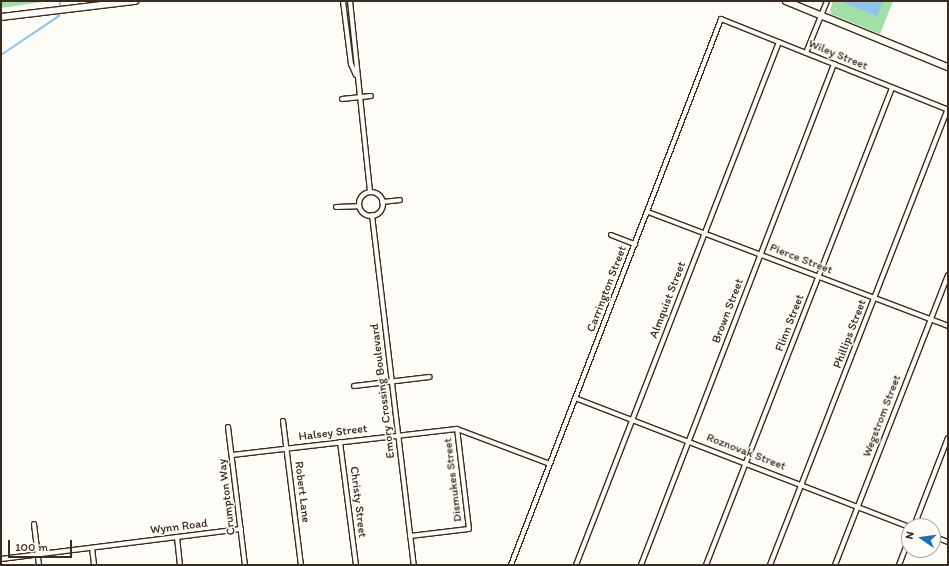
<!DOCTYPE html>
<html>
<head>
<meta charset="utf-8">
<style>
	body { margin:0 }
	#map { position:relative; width:949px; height:566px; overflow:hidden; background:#fdfcf7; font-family:Itim,sans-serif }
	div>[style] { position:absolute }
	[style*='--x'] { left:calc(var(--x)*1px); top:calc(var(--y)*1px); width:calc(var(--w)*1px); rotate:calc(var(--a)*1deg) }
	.green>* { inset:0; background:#a2dfa7 }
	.water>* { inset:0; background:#8cc4ea }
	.stream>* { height:1.5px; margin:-0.75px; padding:0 0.75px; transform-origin:0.75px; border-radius:0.75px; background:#8cc4ea }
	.roads { filter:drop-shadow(1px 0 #3b2a1e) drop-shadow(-1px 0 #3b2a1e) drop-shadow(0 1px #3b2a1e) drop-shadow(0 -1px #3b2a1e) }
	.street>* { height:4px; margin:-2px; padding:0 2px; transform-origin:2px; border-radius:2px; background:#fdfcf7 }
	.street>.ring { margin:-2px; padding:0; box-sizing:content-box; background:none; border:4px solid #fdfcf7; border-radius:50% }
	.secondary>* { height:5.5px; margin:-2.75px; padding:0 2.75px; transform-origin:2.75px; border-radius:2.75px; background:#fdfcf7 }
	span { translate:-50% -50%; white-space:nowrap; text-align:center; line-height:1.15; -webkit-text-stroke:3px #fdfcf7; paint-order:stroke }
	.street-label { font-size:12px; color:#3b2a1e }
	.frame { position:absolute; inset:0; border:2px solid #3b2a1e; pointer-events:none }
	.north { position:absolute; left:901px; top:518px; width:40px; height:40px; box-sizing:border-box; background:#fdfcf7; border:1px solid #afa8a0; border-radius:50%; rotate:283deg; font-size:11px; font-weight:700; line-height:16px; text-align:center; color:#3b2a1e }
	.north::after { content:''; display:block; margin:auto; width:14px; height:18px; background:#1f6fb2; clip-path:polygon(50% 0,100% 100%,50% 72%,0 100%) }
	.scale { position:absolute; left:8px; top:540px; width:64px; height:18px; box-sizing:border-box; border:2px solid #3b2a1e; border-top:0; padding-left:5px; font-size:12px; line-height:14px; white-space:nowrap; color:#3b2a1e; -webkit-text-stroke:3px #fdfcf7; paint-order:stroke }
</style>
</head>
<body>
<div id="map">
	<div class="green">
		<i style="clip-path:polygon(1px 1px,49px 1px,1px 8px)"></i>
		<i style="clip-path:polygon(833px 1px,893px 1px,880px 34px,831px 14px,830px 10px)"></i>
	</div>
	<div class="water">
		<i style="clip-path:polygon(840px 1px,883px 1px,877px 16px)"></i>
	</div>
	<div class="stream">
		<i style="--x:1;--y:55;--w:70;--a:-33.9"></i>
		<i style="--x:59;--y:16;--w:15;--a:-86"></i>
	</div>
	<div class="roads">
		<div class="street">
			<i style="--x:343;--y:1;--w:64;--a:82.8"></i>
			<i style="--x:351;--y:64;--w:12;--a:66"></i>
			<i style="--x:350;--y:1;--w:192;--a:84"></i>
			<i style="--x:806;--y:53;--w:56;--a:-68"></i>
			<i style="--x:342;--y:99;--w:29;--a:-6"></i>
			<i class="ring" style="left:359px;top:192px;width:20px;height:20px"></i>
			<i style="--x:382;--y:202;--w:18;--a:-6"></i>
			<i style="--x:336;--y:207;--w:23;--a:-2"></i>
			<i style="--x:648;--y:212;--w:321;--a:20.8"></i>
			<i style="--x:372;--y:215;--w:353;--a:83.2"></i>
			<i style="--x:611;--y:235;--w:26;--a:21"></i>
			<i style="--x:354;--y:386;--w:76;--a:-6.8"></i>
			<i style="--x:575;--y:398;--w:358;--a:21.1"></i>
			<i style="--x:283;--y:421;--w:145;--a:82.9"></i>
			<i style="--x:228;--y:427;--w:139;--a:83"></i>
			<i style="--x:340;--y:442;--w:124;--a:82.6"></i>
			<i style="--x:232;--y:455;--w:226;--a:-6.6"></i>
			<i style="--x:457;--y:429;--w:99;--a:20.6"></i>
			<i style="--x:34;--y:524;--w:41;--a:83"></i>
			<i style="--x:914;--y:526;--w:94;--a:-68.9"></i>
			<i style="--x:410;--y:536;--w:59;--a:-6.8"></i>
			<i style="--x:469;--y:529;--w:101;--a:-96.8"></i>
			<i style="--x:933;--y:536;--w:16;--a:22"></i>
			<i style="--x:177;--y:537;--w:28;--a:84"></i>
			<i style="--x:92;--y:548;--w:17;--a:83"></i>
			<i style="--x:1;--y:559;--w:242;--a:-7.1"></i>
			<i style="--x:511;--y:565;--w:585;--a:-68.96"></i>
			<i style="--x:721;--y:19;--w:245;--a:21.8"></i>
			<i style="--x:576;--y:565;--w:561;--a:-68.79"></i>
			<i style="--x:641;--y:565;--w:537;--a:-68.93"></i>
			<i style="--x:706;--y:565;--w:512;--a:-68.7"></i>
			<i style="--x:770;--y:565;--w:488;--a:-68.7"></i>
			<i style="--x:835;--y:565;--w:311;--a:-68.7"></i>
			<i style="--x:899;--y:565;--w:28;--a:-69"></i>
		</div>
		<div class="secondary">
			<i style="--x:786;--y:1;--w:175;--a:22.2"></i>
			<i style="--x:1;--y:17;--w:135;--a:-6.8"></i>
		</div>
	</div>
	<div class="street-label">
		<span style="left:838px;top:55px;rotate:22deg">Wiley Street</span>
		<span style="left:801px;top:259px;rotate:21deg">Pierce Street</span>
		<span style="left:607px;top:289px;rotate:-69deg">Carrington Street</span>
		<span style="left:668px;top:300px;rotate:-69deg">Almquist Street</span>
		<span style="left:728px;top:311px;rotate:-69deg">Brown Street</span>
		<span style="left:790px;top:323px;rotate:-69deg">Flinn Street</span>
		<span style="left:850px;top:334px;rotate:-69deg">Phillips Street</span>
		<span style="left:383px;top:391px;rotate:-97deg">Emory Crossing Boulevard</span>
		<span style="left:882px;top:416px;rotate:-69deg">Wegstrom Street</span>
		<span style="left:333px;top:433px;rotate:-7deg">Halsey Street</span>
		<span style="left:746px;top:452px;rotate:21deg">Roznovak Street</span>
		<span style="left:453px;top:480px;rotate:-97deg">Dismukes Street</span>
		<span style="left:302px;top:492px;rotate:83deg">Robert Lane</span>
		<span style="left:227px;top:497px;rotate:-97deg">Crumpton Way</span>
		<span style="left:358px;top:502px;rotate:83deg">Christy Street</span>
		<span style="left:179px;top:527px;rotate:-7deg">Wynn Road</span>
	</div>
	<div class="frame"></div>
	<div class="north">N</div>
	<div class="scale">100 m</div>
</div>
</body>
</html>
